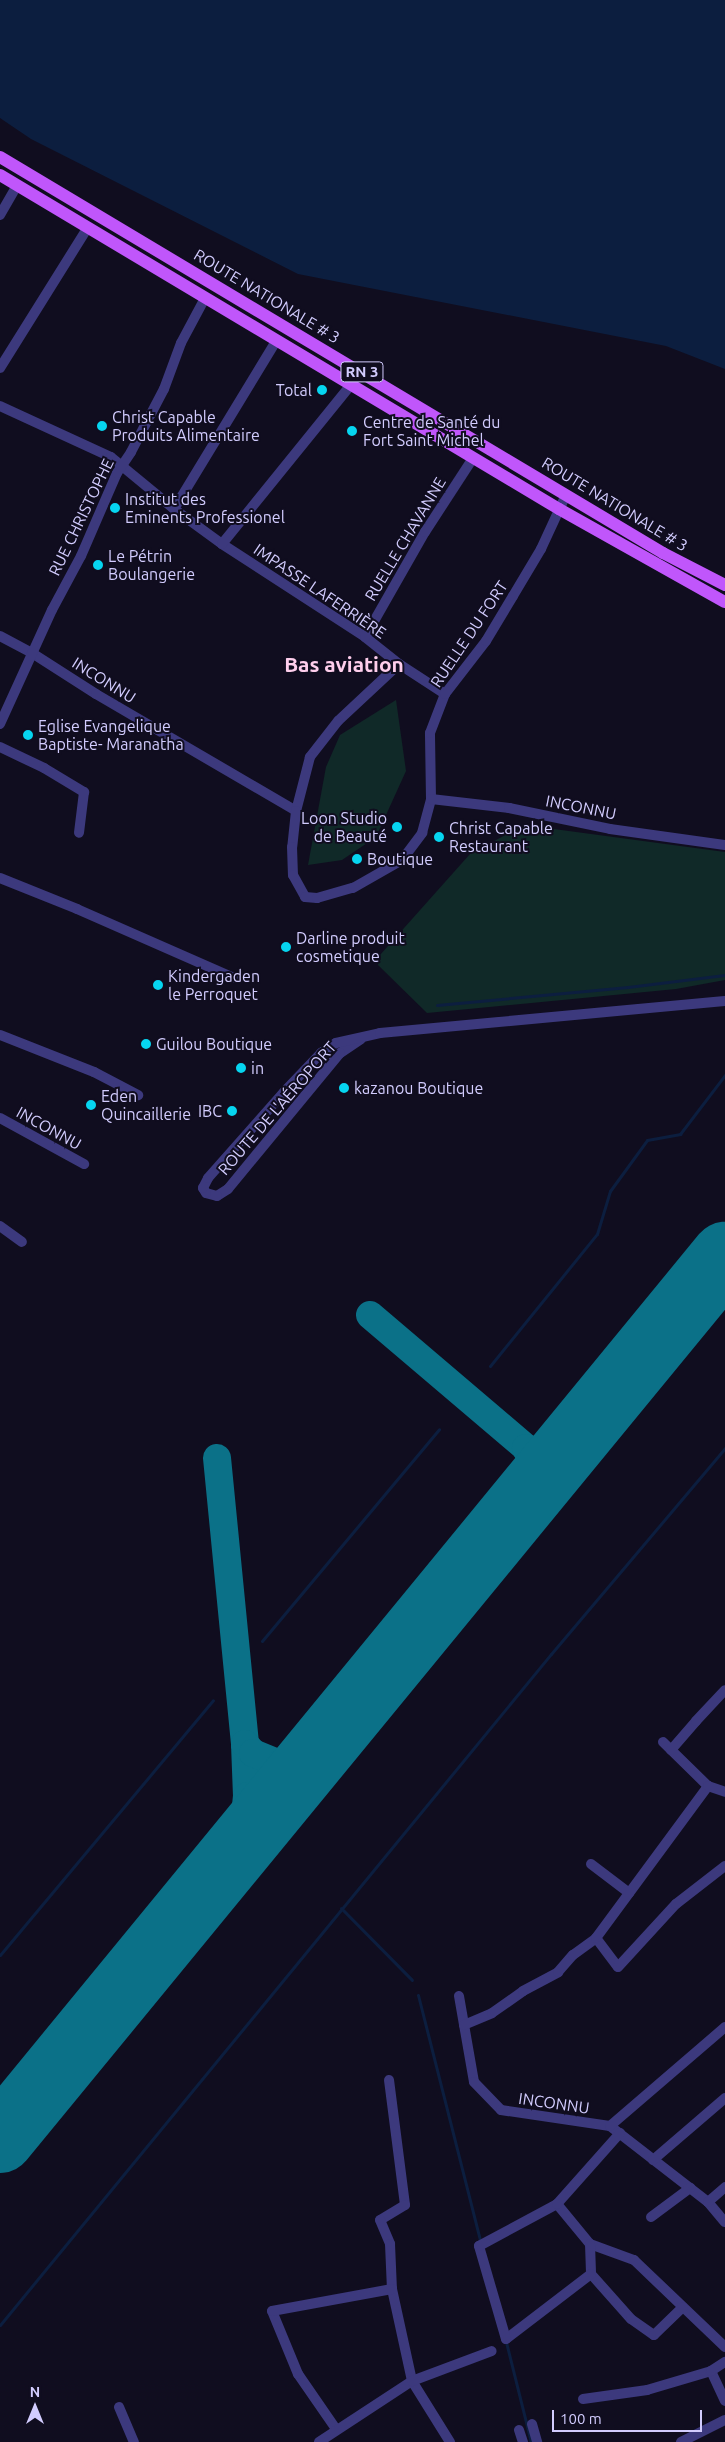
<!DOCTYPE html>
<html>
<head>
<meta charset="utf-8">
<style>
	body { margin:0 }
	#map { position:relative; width:725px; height:2442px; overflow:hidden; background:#100d1f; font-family:Ubuntu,sans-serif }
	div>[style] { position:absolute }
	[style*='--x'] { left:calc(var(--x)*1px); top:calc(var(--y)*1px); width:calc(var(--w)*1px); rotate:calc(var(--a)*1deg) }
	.green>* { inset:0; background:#102928 }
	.water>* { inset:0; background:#0c1e3f }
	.stream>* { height:3px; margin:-1.5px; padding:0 1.5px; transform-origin:1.5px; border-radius:1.5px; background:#0c1e3f }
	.taxiway>* { height:28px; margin:-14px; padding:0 14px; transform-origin:14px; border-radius:14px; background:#0b7188 }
	.runway>* { height:68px; margin:-34px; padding:0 34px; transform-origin:34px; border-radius:34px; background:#0b7188 }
	.street>* { height:10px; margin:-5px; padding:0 5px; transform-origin:5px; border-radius:5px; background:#3c397d }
	.primary>* { height:12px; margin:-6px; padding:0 6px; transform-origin:6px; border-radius:6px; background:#c056fb }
	.dots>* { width:14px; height:14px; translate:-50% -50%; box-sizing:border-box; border:2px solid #100d1f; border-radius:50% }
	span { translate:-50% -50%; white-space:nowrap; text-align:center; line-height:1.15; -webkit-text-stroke:4px #100d1f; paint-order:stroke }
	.shield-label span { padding:1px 4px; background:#100d1f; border:1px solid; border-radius:4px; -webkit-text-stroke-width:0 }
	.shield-label { font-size:15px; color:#d2ccfe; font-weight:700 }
	.street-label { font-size:16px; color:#d2ccfe }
	.poi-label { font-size:16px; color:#d2ccfe }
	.right { translate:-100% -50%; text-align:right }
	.left { translate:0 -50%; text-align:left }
	.district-label { font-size:21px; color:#feceec; font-weight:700 }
	.north { position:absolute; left:10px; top:2382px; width:50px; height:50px; -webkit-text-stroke:4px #100d1f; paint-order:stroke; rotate:0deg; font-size:14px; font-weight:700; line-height:20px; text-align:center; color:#d2ccfe }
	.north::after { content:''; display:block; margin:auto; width:18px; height:22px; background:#d2ccfe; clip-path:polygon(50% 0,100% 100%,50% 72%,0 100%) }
	.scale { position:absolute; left:552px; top:2410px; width:150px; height:22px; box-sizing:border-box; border:2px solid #d2ccfe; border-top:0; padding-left:6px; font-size:15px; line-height:18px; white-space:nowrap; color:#d2ccfe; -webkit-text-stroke:4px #100d1f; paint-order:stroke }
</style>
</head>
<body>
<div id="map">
	<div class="green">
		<i style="clip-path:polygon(396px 700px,406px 771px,376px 837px,342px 860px,308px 865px,326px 767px,340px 735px)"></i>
		<i style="clip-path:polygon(524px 825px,725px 852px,725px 980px,676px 989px,427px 1013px,378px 965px,380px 955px,470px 854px)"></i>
	</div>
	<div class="water">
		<i style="clip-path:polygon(0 0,725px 0,725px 369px,666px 346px,298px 274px,31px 139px,0 118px)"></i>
	</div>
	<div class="stream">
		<i style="--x:437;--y:1005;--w:192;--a:-5.4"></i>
		<i style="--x:628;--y:987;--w:98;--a:-7.1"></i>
		<i style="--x:490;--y:1366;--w:170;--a:-51"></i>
		<i style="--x:597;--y:1234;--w:45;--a:-73.2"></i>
		<i style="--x:610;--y:1191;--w:63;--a:-54"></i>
		<i style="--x:647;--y:1140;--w:34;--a:-10"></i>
		<i style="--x:680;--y:1134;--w:74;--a:-52.7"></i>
		<i style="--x:262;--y:1641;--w:276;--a:-50.1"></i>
		<i style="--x:341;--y:1908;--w:101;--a:45.4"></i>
		<i style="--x:0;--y:1955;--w:332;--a:-50.1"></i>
		<i style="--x:418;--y:1995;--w:257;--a:75.8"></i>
		<i style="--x:0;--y:2325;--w:868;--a:-50.61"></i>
		<i style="--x:551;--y:1654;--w:270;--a:-49.8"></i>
		<i style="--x:506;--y:2342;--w:103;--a:76"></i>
	</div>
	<div class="taxiway">
		<i style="--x:370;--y:1315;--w:205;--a:40.4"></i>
		<i style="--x:526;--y:1448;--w:18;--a:19"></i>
		<i style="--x:543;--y:1454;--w:30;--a:-20"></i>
		<i style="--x:526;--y:1448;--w:23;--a:65"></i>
		<i style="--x:536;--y:1469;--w:26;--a:103"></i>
		<i style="--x:217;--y:1458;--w:287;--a:84.4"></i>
		<i style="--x:245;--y:1744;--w:52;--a:87.8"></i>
		<i style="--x:247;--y:1796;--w:49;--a:95.8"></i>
		<i style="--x:245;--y:1744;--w:12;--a:48"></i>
		<i style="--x:253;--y:1753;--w:29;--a:22"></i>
		<i style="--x:280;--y:1764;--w:15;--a:-4"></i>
		<i style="--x:295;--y:1763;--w:18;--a:-16"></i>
	</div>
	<div class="runway">
		<i style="--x:0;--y:2139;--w:1143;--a:-50.61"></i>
	</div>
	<div class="street">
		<i style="--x:0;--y:215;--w:34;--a:-60"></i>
		<i style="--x:0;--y:368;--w:164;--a:-58"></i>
		<i style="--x:0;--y:406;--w:122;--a:24.7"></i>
		<i style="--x:111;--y:457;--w:82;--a:39.5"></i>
		<i style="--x:174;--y:509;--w:59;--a:36.1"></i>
		<i style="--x:222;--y:544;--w:171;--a:33"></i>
		<i style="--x:365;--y:637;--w:43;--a:38.5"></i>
		<i style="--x:399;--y:664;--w:55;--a:33.1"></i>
		<i style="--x:174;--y:509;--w:197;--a:-58.7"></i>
		<i style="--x:222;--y:544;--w:203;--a:-51"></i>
		<i style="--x:0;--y:636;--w:36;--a:28"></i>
		<i style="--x:32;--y:653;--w:76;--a:32.6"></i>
		<i style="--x:96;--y:694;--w:232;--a:30.3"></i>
		<i style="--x:365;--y:637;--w:121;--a:-60.3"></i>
		<i style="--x:425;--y:532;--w:88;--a:-57"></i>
		<i style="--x:399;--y:664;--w:83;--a:136.9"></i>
		<i style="--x:338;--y:721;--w:46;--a:127.9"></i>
		<i style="--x:310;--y:757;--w:56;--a:104.5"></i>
		<i style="--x:296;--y:811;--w:36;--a:96"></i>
		<i style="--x:292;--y:847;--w:28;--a:88"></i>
		<i style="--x:293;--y:875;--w:25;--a:61"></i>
		<i style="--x:305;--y:897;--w:12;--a:5"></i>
		<i style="--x:317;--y:898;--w:37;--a:-16"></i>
		<i style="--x:353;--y:888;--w:56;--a:-29.7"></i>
		<i style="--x:402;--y:860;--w:34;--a:-53"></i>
		<i style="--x:422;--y:833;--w:35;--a:-75"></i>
		<i style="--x:431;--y:799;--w:66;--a:-90.9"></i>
		<i style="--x:430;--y:733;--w:42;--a:-69"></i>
		<i style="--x:445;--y:694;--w:67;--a:-52.3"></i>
		<i style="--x:486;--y:641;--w:52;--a:-59"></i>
		<i style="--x:513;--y:596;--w:55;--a:-59.2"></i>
		<i style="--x:541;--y:549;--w:60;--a:-65.2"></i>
		<i style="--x:0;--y:724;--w:125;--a:-65.5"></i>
		<i style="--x:52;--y:610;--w:61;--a:-61.8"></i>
		<i style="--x:81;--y:556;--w:90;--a:-66.6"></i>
		<i style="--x:117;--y:473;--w:25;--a:-56"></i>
		<i style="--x:131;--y:452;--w:71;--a:-62.4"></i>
		<i style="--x:164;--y:389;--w:49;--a:-69.7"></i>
		<i style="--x:181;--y:343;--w:51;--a:-61.9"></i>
		<i style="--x:0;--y:747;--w:49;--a:25.5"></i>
		<i style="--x:44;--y:768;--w:47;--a:31"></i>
		<i style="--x:84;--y:792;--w:41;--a:97"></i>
		<i style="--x:431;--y:799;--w:79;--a:6.6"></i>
		<i style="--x:509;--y:808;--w:103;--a:11.7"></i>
		<i style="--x:610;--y:829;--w:116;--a:7.9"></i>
		<i style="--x:0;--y:878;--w:83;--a:21.9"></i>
		<i style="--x:77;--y:909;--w:171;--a:23.7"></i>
		<i style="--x:0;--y:1035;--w:101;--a:21.5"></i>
		<i style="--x:94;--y:1072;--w:50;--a:27.6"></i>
		<i style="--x:361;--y:1039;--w:25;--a:146"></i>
		<i style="--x:340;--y:1053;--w:176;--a:129.5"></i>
		<i style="--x:228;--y:1189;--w:13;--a:148"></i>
		<i style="--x:217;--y:1196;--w:11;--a:-165"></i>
		<i style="--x:206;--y:1193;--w:6;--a:-121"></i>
		<i style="--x:203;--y:1188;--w:11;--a:-63"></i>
		<i style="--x:208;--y:1178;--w:115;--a:-48.5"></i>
		<i style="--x:284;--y:1092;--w:54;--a:-46.5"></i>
		<i style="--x:321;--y:1053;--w:18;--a:-34"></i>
		<i style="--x:336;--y:1043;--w:45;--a:-12.8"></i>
		<i style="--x:380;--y:1033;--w:346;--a:-5.3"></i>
		<i style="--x:0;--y:1118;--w:96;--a:28.7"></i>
		<i style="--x:0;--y:1226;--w:27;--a:36"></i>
		<i style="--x:663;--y:1742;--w:63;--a:44.4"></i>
		<i style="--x:671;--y:1750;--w:38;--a:-49"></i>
		<i style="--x:696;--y:1721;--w:42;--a:-46.9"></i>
		<i style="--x:591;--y:1864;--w:48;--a:37.3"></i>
		<i style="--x:596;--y:1938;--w:36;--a:53"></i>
		<i style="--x:618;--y:1967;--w:86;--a:-47.4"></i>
		<i style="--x:676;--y:1904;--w:62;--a:-37.8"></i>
		<i style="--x:459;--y:1996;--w:87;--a:80.1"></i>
		<i style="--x:474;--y:2082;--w:39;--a:46"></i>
		<i style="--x:501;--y:2110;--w:110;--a:8.4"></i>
		<i style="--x:610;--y:2126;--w:124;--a:37.8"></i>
		<i style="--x:708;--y:2202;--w:26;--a:50"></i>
		<i style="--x:464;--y:2025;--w:30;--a:-23"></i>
		<i style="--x:492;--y:2013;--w:38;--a:-35"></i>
		<i style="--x:523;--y:1991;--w:40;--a:-28"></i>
		<i style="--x:558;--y:1972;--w:23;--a:-49"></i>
		<i style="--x:573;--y:1955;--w:29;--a:-36"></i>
		<i style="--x:596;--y:1938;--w:189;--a:-53.6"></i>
		<i style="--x:708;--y:1786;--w:18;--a:19"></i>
		<i style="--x:389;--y:2080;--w:126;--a:82.7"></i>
		<i style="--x:405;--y:2205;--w:29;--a:149"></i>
		<i style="--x:380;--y:2220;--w:26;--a:67"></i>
		<i style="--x:390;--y:2244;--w:45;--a:87.5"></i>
		<i style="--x:392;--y:2289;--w:94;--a:77.7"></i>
		<i style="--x:412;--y:2381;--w:72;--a:58.1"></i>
		<i style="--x:610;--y:2126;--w:152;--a:-40.7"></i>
		<i style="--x:653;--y:2160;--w:95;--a:-40.7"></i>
		<i style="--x:708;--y:2202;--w:23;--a:-41"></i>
		<i style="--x:557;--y:2204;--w:52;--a:50.5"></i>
		<i style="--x:590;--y:2244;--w:47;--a:20"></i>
		<i style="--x:634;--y:2260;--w:126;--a:43.7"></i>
		<i style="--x:651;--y:2217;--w:49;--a:-36.6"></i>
		<i style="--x:590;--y:2244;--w:30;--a:88"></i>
		<i style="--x:591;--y:2274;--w:60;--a:48.4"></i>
		<i style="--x:631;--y:2319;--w:28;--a:35"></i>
		<i style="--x:654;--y:2335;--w:40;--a:-44"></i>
		<i style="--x:591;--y:2274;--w:107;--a:142.6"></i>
		<i style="--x:506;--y:2339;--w:97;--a:-106.2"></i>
		<i style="--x:479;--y:2246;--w:89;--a:-28.3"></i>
		<i style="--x:557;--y:2204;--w:95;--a:-48.4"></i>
		<i style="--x:711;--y:2371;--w:33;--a:65"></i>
		<i style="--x:583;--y:2399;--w:65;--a:-8"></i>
		<i style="--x:647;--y:2390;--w:67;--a:-16.5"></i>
		<i style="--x:711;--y:2371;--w:17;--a:-33"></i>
		<i style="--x:119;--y:2407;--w:38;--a:67"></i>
		<i style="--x:532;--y:2424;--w:19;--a:74"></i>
		<i style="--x:336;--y:2429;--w:67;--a:-124.6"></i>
		<i style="--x:298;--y:2374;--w:68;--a:-112.4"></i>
		<i style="--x:272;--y:2311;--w:122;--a:-10.4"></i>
		<i style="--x:519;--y:2430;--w:13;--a:72"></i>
		<i style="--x:319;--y:2442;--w:111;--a:-33.3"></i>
		<i style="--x:412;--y:2381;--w:85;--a:-20.6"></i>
		<i style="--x:681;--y:2442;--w:49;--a:-26.6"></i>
	</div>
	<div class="primary">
		<i style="--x:0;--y:157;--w:772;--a:30.85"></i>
		<i style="--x:663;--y:553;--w:70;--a:27.3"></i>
		<i style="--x:0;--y:175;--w:651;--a:30.86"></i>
		<i style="--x:559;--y:509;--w:190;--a:29.3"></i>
	</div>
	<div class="dots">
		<i style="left:322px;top:390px;background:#06d5f0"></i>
		<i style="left:102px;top:426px;background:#06d5f0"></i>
		<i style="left:352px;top:431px;background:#06d5f0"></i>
		<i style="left:115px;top:508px;background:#06d5f0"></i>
		<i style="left:98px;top:565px;background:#06d5f0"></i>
		<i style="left:28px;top:735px;background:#06d5f0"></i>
		<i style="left:397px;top:827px;background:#06d5f0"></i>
		<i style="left:439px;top:837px;background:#06d5f0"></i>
		<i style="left:357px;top:859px;background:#06d5f0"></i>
		<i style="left:286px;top:947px;background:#06d5f0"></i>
		<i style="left:158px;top:985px;background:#06d5f0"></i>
		<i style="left:146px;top:1044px;background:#06d5f0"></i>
		<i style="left:241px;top:1068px;background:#06d5f0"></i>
		<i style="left:344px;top:1088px;background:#06d5f0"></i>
		<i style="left:91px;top:1105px;background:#06d5f0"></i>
		<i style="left:232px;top:1111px;background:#06d5f0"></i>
	</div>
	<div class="shield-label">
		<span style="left:362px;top:372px">RN 3</span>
	</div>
	<div class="street-label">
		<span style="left:267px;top:296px;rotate:31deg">ROUTE NATIONALE # 3</span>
		<span style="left:615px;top:504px;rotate:31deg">ROUTE NATIONALE # 3</span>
		<span style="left:81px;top:517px;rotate:-64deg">RUE CHRISTOPHE</span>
		<span style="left:405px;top:539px;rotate:-59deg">RUELLE CHAVANNE</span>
		<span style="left:320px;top:591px;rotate:34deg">IMPASSE LAFERRIÈRE</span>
		<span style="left:469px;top:634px;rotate:-56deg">RUELLE DU FORT</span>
		<span style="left:104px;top:680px;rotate:32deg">INCONNU</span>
		<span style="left:581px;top:807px;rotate:11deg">INCONNU</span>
		<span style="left:277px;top:1108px;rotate:-49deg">ROUTE DE L'AÉROPORT</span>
		<span style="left:49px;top:1128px;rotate:29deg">INCONNU</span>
		<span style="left:554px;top:2103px;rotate:8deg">INCONNU</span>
	</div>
	<div class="poi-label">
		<span class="right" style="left:312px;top:390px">Total</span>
		<span class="left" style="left:112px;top:426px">Christ Capable<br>Produits Alimentaire</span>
		<span class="left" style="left:363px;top:431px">Centre de Santé du<br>Fort Saint Michel</span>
		<span class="left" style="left:125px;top:508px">Institut des<br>Eminents Professionel</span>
		<span class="left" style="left:108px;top:565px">Le Pétrin<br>Boulangerie</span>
		<span class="left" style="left:38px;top:735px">Eglise Evangelique<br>Baptiste- Maranatha</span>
		<span class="right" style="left:387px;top:827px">Loon Studio<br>de Beauté</span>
		<span class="left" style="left:449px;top:837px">Christ Capable<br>Restaurant</span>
		<span class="left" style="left:367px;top:859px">Boutique</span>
		<span class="left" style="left:296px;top:947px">Darline produit<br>cosmetique</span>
		<span class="left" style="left:168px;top:985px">Kindergaden<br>le Perroquet</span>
		<span class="left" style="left:156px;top:1044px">Guilou Boutique</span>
		<span class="left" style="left:251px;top:1068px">in</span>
		<span class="left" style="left:354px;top:1088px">kazanou Boutique</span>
		<span class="left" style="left:101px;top:1105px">Eden<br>Quincaillerie</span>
		<span class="right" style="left:222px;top:1111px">IBC</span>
	</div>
	<div class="district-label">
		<span style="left:344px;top:664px">Bas aviation</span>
	</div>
	<div class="north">N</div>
	<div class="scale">100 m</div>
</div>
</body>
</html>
